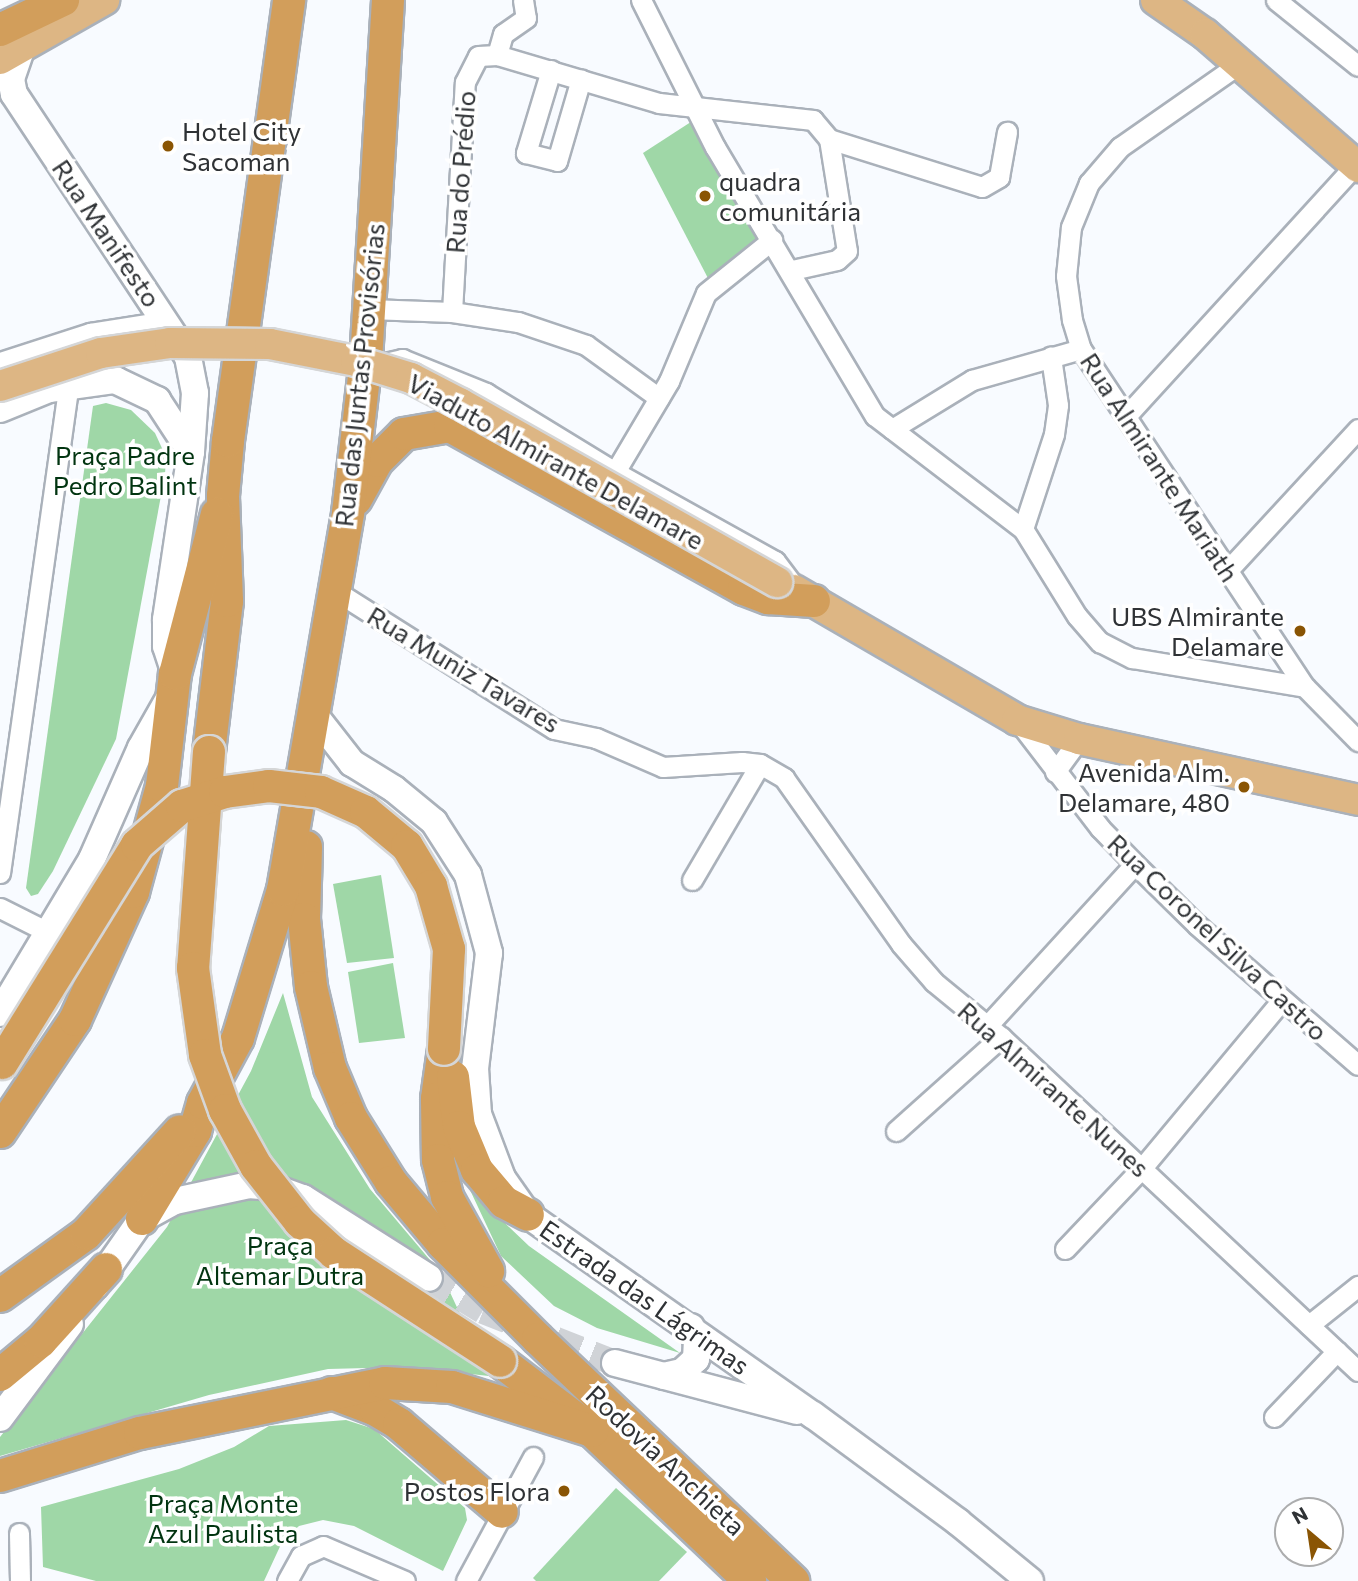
<!DOCTYPE html>
<html>
<head>
<meta charset="utf-8">
<style>
	body { margin:0 }
	#map { position:relative; width:1358px; height:1581px; overflow:hidden; background:#f8fbff; font-family:Commissioner,sans-serif }
	div>[style] { position:absolute }
	[style*='--x'] { left:calc(var(--x)*1px); top:calc(var(--y)*1px); width:calc(var(--w)*1px); rotate:calc(var(--a)*1deg) }
	.green>* { inset:0; background:#9fd7a7 }
	.secondary-tunnel>* { height:26px; margin-top:-13px; transform-origin:0; background:repeating-linear-gradient(90deg,#d0d3d7 0 26px,transparent 0 39px) }
	.roads { filter:drop-shadow(2px 0 #aab1ba) drop-shadow(-2px 0 #aab1ba) drop-shadow(0 2px #aab1ba) drop-shadow(0 -2px #aab1ba) }
	.minor>* { height:19px; margin:-9.5px; padding:0 9.5px; transform-origin:9.5px; border-radius:9.5px; background:#fff }
	.secondary>* { height:26px; margin:-13px; padding:0 13px; transform-origin:13px; border-radius:13px; background:#fff }
	.primary>* { height:30px; margin:-15px; padding:0 15px; transform-origin:15px; border-radius:15px; background:#ddb684 }
	.trunk>* { height:32px; margin:-16px; padding:0 16px; transform-origin:16px; border-radius:16px; background:#d29e5b }
	.bridges { filter:drop-shadow(2px 0 #d5d6d7) drop-shadow(-2px 0 #d5d6d7) drop-shadow(0 2px #d5d6d7) drop-shadow(0 -2px #d5d6d7) }
	.primary-bridge>* { height:30px; margin:-15px; padding:0 15px; transform-origin:15px; border-radius:15px; background:#ddb684 }
	.trunk-bridge>* { height:32px; margin:-16px; padding:0 16px; transform-origin:16px; border-radius:16px; background:#d29e5b }
	.dots>* { width:19px; height:19px; translate:-50% -50%; box-sizing:border-box; border:4px solid #fff; border-radius:50% }
	span { translate:-50% -50%; white-space:nowrap; text-align:center; line-height:1.15; -webkit-text-stroke:7px #fff; paint-order:stroke }
	.poi-label { font-size:26px; color:#2f3235 }
	.left { translate:0 -50%; text-align:left }
	.right { translate:-100% -50%; text-align:right }
	.street-label { font-size:26px; color:#2f3235 }
	.park-label { font-size:26px; color:#013410 }
	.north { position:absolute; left:1274px; top:1497px; width:70px; height:70px; box-sizing:border-box; background:#fff; border:2px solid #acadae; border-radius:50%; rotate:331deg; font-size:19px; font-weight:700; line-height:28px; text-align:center; color:#2f3235 }
	.north::after { content:''; display:block; margin:auto; width:24px; height:32px; background:#8a5504; clip-path:polygon(50% 0,100% 100%,50% 72%,0 100%) }
</style>
</head>
<body>
<div id="map">
	<div class="green">
		<i style="clip-path:polygon(697px 118px,771px 240px,711px 284px,643px 153px)"></i>
		<i style="clip-path:polygon(106px 403px,131px 410px,155px 433px,166px 457px,165px 474px,116px 739px,53px 871px,38px 894px,31px 896px,26px 888px,93px 406px)"></i>
		<i style="clip-path:polygon(381px 875px,394px 958px,347px 963px,333px 884px)"></i>
		<i style="clip-path:polygon(393px 963px,405px 1038px,359px 1043px,348px 972px)"></i>
		<i style="clip-path:polygon(283px 993px,312px 1097px,370px 1189px,441px 1273px,489px 1376px,406px 1367px,328px 1369px,209px 1395px,0 1456px,0 1437px,167px 1227px,251px 1071px)"></i>
		<i style="clip-path:polygon(470px 1190px,529px 1246px,680px 1353px,597px 1328px,554px 1306px,501px 1256px)"></i>
		<i style="clip-path:polygon(346px 1420px,374px 1429px,465px 1508px,467px 1520px,443px 1571px,354px 1526px,323px 1520px,299px 1526px,283px 1540px,264px 1581px,96px 1581px,43px 1567px,41px 1507px,179px 1469px,234px 1447px,269px 1426px)"></i>
		<i style="clip-path:polygon(616px 1488px,687px 1552px,659px 1581px,536px 1581px,533px 1578px)"></i>
	</div>
	<div class="secondary-tunnel">
		<i style="--x:429;--y:1278;--w:63;--a:31.4"></i>
		<i style="--x:483;--y:1311;--w:142;--a:21.5"></i>
	</div>
	<div class="roads">
		<div class="minor">
			<i style="--x:523;--y:0;--w:18;--a:81"></i>
			<i style="--x:526;--y:18;--w:28;--a:145"></i>
			<i style="--x:503;--y:34;--w:22;--a:106"></i>
			<i style="--x:497;--y:55;--w:169;--a:16.5"></i>
			<i style="--x:659;--y:103;--w:155;--a:6.3"></i>
			<i style="--x:813;--y:120;--w:25;--a:50"></i>
			<i style="--x:829;--y:139;--w:113;--a:80.9"></i>
			<i style="--x:847;--y:251;--w:13;--a:138"></i>
			<i style="--x:837;--y:260;--w:46;--a:167.5"></i>
			<i style="--x:641;--y:0;--w:165;--a:63.3"></i>
			<i style="--x:715;--y:147;--w:313;--a:59.3"></i>
			<i style="--x:875;--y:416;--w:186;--a:37.4"></i>
			<i style="--x:1023;--y:529;--w:102;--a:58.2"></i>
			<i style="--x:1077;--y:616;--w:35;--a:49"></i>
			<i style="--x:1100;--y:642;--w:36;--a:27"></i>
			<i style="--x:1132;--y:658;--w:175;--a:9.5"></i>
			<i style="--x:1276;--y:0;--w:105;--a:38.8"></i>
			<i style="--x:1239;--y:64;--w:145;--a:145.1"></i>
			<i style="--x:1120;--y:147;--w:48;--a:130.7"></i>
			<i style="--x:1089;--y:183;--w:48;--a:112.2"></i>
			<i style="--x:1071;--y:227;--w:49;--a:95.8"></i>
			<i style="--x:1066;--y:276;--w:44;--a:82.2"></i>
			<i style="--x:1072;--y:320;--w:30;--a:73"></i>
			<i style="--x:1081;--y:349;--w:405;--a:56.5"></i>
			<i style="--x:1305;--y:687;--w:76;--a:45.5"></i>
			<i style="--x:551;--y:70;--w:87;--a:106.8"></i>
			<i style="--x:526;--y:153;--w:32;--a:14"></i>
			<i style="--x:557;--y:161;--w:85;--a:-73.7"></i>
			<i style="--x:829;--y:139;--w:160;--a:17.4"></i>
			<i style="--x:982;--y:187;--w:20;--a:-30"></i>
			<i style="--x:999;--y:177;--w:46;--a:-79.9"></i>
			<i style="--x:369;--y:309;--w:83;--a:2.1"></i>
			<i style="--x:452;--y:312;--w:67;--a:8.6"></i>
			<i style="--x:518;--y:322;--w:72;--a:18.7"></i>
			<i style="--x:586;--y:345;--w:90;--a:36"></i>
			<i style="--x:452;--y:312;--w:230;--a:-86.8"></i>
			<i style="--x:465;--y:82;--w:29;--a:-63"></i>
			<i style="--x:478;--y:56;--w:19;--a:-3"></i>
			<i style="--x:0;--y:362;--w:95;--a:-17.9"></i>
			<i style="--x:90;--y:333;--w:77;--a:-9"></i>
			<i style="--x:376;--y:365;--w:27;--a:-13"></i>
			<i style="--x:402;--y:359;--w:91;--a:22"></i>
			<i style="--x:486;--y:393;--w:151;--a:31.5"></i>
			<i style="--x:615;--y:472;--w:183;--a:29.1"></i>
			<i style="--x:775;--y:561;--w:31;--a:53"></i>
			<i style="--x:1127;--y:415;--w:340;--a:-47.6"></i>
			<i style="--x:892;--y:429;--w:94;--a:-31.5"></i>
			<i style="--x:972;--y:380;--w:113;--a:-15.9"></i>
			<i style="--x:615;--y:472;--w:106;--a:-59.3"></i>
			<i style="--x:669;--y:381;--w:95;--a:-67.2"></i>
			<i style="--x:706;--y:293;--w:85;--a:-38.8"></i>
			<i style="--x:1023;--y:529;--w:100;--a:-71.9"></i>
			<i style="--x:1054;--y:434;--w:29;--a:-82"></i>
			<i style="--x:1058;--y:405;--w:49;--a:-98.3"></i>
			<i style="--x:1228;--y:570;--w:192;--a:-47.3"></i>
			<i style="--x:334;--y:590;--w:260;--a:32.3"></i>
			<i style="--x:554;--y:729;--w:43;--a:12.1"></i>
			<i style="--x:596;--y:738;--w:73;--a:23.4"></i>
			<i style="--x:663;--y:767;--w:79;--a:-3.6"></i>
			<i style="--x:742;--y:762;--w:18;--a:6"></i>
			<i style="--x:760;--y:764;--w:28;--a:30"></i>
			<i style="--x:784;--y:778;--w:203;--a:54.8"></i>
			<i style="--x:901;--y:944;--w:50;--a:49"></i>
			<i style="--x:934;--y:982;--w:87;--a:39.4"></i>
			<i style="--x:1001;--y:1037;--w:489;--a:43.1"></i>
			<i style="--x:1018;--y:721;--w:135;--a:52.5"></i>
			<i style="--x:1100;--y:828;--w:50;--a:45.8"></i>
			<i style="--x:1135;--y:864;--w:87;--a:44.5"></i>
			<i style="--x:1197;--y:925;--w:213;--a:41"></i>
			<i style="--x:1055;--y:772;--w:41;--a:-54"></i>
			<i style="--x:0;--y:873;--w:494;--a:-82"></i>
			<i style="--x:692;--y:880;--w:134;--a:-59.6"></i>
			<i style="--x:0;--y:908;--w:54;--a:26.6"></i>
			<i style="--x:987;--y:1026;--w:219;--a:-47.6"></i>
			<i style="--x:896;--y:1131;--w:141;--a:-41.8"></i>
			<i style="--x:1065;--y:1249;--w:112;--a:-46.5"></i>
			<i style="--x:1142;--y:1168;--w:217;--a:-50.2"></i>
			<i style="--x:1309;--y:1325;--w:63;--a:-38.5"></i>
			<i style="--x:1274;--y:1417;--w:91;--a:-46.3"></i>
			<i style="--x:19;--y:1533;--w:48;--a:88.8"></i>
			<i style="--x:287;--y:1581;--w:29;--a:-61"></i>
			<i style="--x:301;--y:1556;--w:24;--a:-24"></i>
			<i style="--x:323;--y:1546;--w:89;--a:23.1"></i>
			<i style="--x:466;--y:1581;--w:141;--a:-61.6"></i>
		</div>
		<div class="secondary">
			<i style="--x:12;--y:44;--w:11;--a:0"></i>
			<i style="--x:23;--y:44;--w:37;--a:109"></i>
			<i style="--x:11;--y:79;--w:15;--a:79"></i>
			<i style="--x:14;--y:94;--w:315;--a:56.5"></i>
			<i style="--x:188;--y:357;--w:37;--a:79"></i>
			<i style="--x:195;--y:393;--w:59;--a:93.9"></i>
			<i style="--x:191;--y:452;--w:170;--a:98.5"></i>
			<i style="--x:166;--y:620;--w:26;--a:90"></i>
			<i style="--x:166;--y:646;--w:29;--a:72"></i>
			<i style="--x:0;--y:409;--w:53;--a:-22.2"></i>
			<i style="--x:49;--y:389;--w:67;--a:-7.8"></i>
			<i style="--x:115;--y:380;--w:47;--a:25.5"></i>
			<i style="--x:157;--y:400;--w:62;--a:56.8"></i>
			<i style="--x:312;--y:712;--w:65;--a:51.9"></i>
			<i style="--x:352;--y:763;--w:49;--a:31.8"></i>
			<i style="--x:394;--y:789;--w:52;--a:39.5"></i>
			<i style="--x:434;--y:822;--w:63;--a:57.3"></i>
			<i style="--x:468;--y:875;--w:81;--a:74.9"></i>
			<i style="--x:489;--y:953;--w:116;--a:96.9"></i>
			<i style="--x:475;--y:1068;--w:46;--a:86.3"></i>
			<i style="--x:478;--y:1114;--w:68;--a:69.4"></i>
			<i style="--x:502;--y:1178;--w:45;--a:54.9"></i>
			<i style="--x:528;--y:1215;--w:348;--a:35.1"></i>
			<i style="--x:813;--y:1415;--w:180;--a:36.4"></i>
			<i style="--x:958;--y:1522;--w:93;--a:39.3"></i>
			<i style="--x:0;--y:1013;--w:179;--a:-59.1"></i>
			<i style="--x:92;--y:859;--w:121;--a:-66.2"></i>
			<i style="--x:141;--y:748;--w:61;--a:-60.5"></i>
			<i style="--x:95;--y:1286;--w:82;--a:-55"></i>
			<i style="--x:142;--y:1219;--w:38;--a:-29"></i>
			<i style="--x:175;--y:1201;--w:76;--a:-12.2"></i>
			<i style="--x:249;--y:1185;--w:23;--a:5"></i>
			<i style="--x:272;--y:1187;--w:33;--a:20"></i>
			<i style="--x:303;--y:1198;--w:149;--a:32.4"></i>
			<i style="--x:615;--y:1363;--w:188;--a:14.8"></i>
			<i style="--x:664;--y:1376;--w:18;--a:-13"></i>
			<i style="--x:682;--y:1372;--w:19;--a:-43"></i>
			<i style="--x:696;--y:1359;--w:17;--a:-87"></i>
			<i style="--x:697;--y:1342;--w:16;--a:-112"></i>
			<i style="--x:0;--y:1418;--w:117;--a:-53.3"></i>
		</div>
		<div class="primary">
			<i style="--x:1156;--y:0;--w:60;--a:34.8"></i>
			<i style="--x:1205;--y:34;--w:203;--a:41"></i>
			<i style="--x:0;--y:59;--w:120;--a:-29.6"></i>
			<i style="--x:794;--y:590;--w:258;--a:30.2"></i>
			<i style="--x:1017;--y:720;--w:65;--a:17"></i>
			<i style="--x:1079;--y:739;--w:286;--a:12.3"></i>
		</div>
		<div class="trunk">
			<i style="--x:0;--y:30;--w:70;--a:-25.5"></i>
			<i style="--x:356;--y:499;--w:43;--a:-61.1"></i>
			<i style="--x:377;--y:461;--w:38;--a:-45"></i>
			<i style="--x:404;--y:434;--w:47;--a:-9.9"></i>
			<i style="--x:450;--y:426;--w:336;--a:29"></i>
			<i style="--x:744;--y:589;--w:26;--a:21"></i>
			<i style="--x:768;--y:598;--w:46;--a:3.7"></i>
			<i style="--x:209;--y:752;--w:152;--a:-83.2"></i>
			<i style="--x:227;--y:601;--w:105;--a:-92.2"></i>
			<i style="--x:223;--y:496;--w:55;--a:-84.8"></i>
			<i style="--x:228;--y:441;--w:445;--a:-82.1"></i>
			<i style="--x:306;--y:847;--w:72;--a:91.6"></i>
			<i style="--x:304;--y:919;--w:68;--a:84.1"></i>
			<i style="--x:311;--y:987;--w:83;--a:76.8"></i>
			<i style="--x:330;--y:1068;--w:54;--a:67.2"></i>
			<i style="--x:351;--y:1118;--w:75;--a:58"></i>
			<i style="--x:391;--y:1182;--w:81;--a:50"></i>
			<i style="--x:443;--y:1244;--w:134;--a:45"></i>
			<i style="--x:538;--y:1339;--w:352;--a:43.5"></i>
			<i style="--x:444;--y:1049;--w:50;--a:98"></i>
			<i style="--x:437;--y:1099;--w:61;--a:89.1"></i>
			<i style="--x:438;--y:1160;--w:38;--a:76"></i>
			<i style="--x:447;--y:1197;--w:85;--a:61"></i>
			<i style="--x:453;--y:1077;--w:50;--a:83.2"></i>
			<i style="--x:459;--y:1127;--w:47;--a:67.3"></i>
			<i style="--x:477;--y:1170;--w:42;--a:49.8"></i>
			<i style="--x:504;--y:1202;--w:27;--a:28"></i>
			<i style="--x:0;--y:1132;--w:135;--a:-56.2"></i>
			<i style="--x:75;--y:1020;--w:141;--a:-65.6"></i>
			<i style="--x:133;--y:892;--w:110;--a:-74.7"></i>
			<i style="--x:162;--y:786;--w:113;--a:-83.4"></i>
			<i style="--x:175;--y:674;--w:165;--a:-75.3"></i>
			<i style="--x:142;--y:1219;--w:103;--a:-58.9"></i>
			<i style="--x:195;--y:1131;--w:29;--a:-74"></i>
			<i style="--x:203;--y:1103;--w:74;--a:-61.7"></i>
			<i style="--x:238;--y:1038;--w:155;--a:-73.1"></i>
			<i style="--x:283;--y:890;--w:383;--a:-80.2"></i>
			<i style="--x:348;--y:513;--w:154;--a:-83.3"></i>
			<i style="--x:366;--y:360;--w:361;--a:-86.5"></i>
			<i style="--x:0;--y:1296;--w:106;--a:-35.8"></i>
			<i style="--x:86;--y:1234;--w:139;--a:-47.6"></i>
			<i style="--x:500;--y:1361;--w:116;--a:37.3"></i>
			<i style="--x:592;--y:1431;--w:218;--a:43.5"></i>
			<i style="--x:0;--y:1375;--w:53;--a:-39.7"></i>
			<i style="--x:41;--y:1341;--w:97;--a:-47.9"></i>
			<i style="--x:332;--y:1393;--w:47;--a:21.1"></i>
			<i style="--x:376;--y:1410;--w:27;--a:31"></i>
			<i style="--x:399;--y:1424;--w:135;--a:40.5"></i>
			<i style="--x:0;--y:1476;--w:146;--a:-17.1"></i>
			<i style="--x:140;--y:1433;--w:250;--a:-11.5"></i>
			<i style="--x:385;--y:1383;--w:67;--a:3.4"></i>
			<i style="--x:452;--y:1387;--w:147;--a:17.4"></i>
		</div>
	</div>
	<div class="bridges">
		<div class="primary-bridge">
			<i style="--x:0;--y:386;--w:106;--a:-18.1"></i>
			<i style="--x:101;--y:353;--w:70;--a:-8.2"></i>
			<i style="--x:170;--y:343;--w:100;--a:0.6"></i>
			<i style="--x:270;--y:344;--w:88;--a:11.2"></i>
			<i style="--x:356;--y:361;--w:58;--a:17.2"></i>
			<i style="--x:411;--y:378;--w:56;--a:27.5"></i>
			<i style="--x:461;--y:404;--w:363;--a:29.4"></i>
		</div>
		<div class="trunk-bridge">
			<i style="--x:209;--y:752;--w:217;--a:94.2"></i>
			<i style="--x:193;--y:968;--w:88;--a:82.1"></i>
			<i style="--x:205;--y:1055;--w:59;--a:70"></i>
			<i style="--x:225;--y:1110;--w:64;--a:61"></i>
			<i style="--x:256;--y:1166;--w:71;--a:51.8"></i>
			<i style="--x:300;--y:1222;--w:46;--a:42.4"></i>
			<i style="--x:334;--y:1253;--w:198;--a:33"></i>
			<i style="--x:2;--y:1063;--w:256;--a:-58.2"></i>
			<i style="--x:137;--y:845;--w:60;--a:-40.9"></i>
			<i style="--x:182;--y:806;--w:45;--a:-18"></i>
			<i style="--x:225;--y:792;--w:44;--a:-7.8"></i>
			<i style="--x:269;--y:786;--w:52;--a:6.6"></i>
			<i style="--x:321;--y:792;--w:49;--a:24"></i>
			<i style="--x:366;--y:812;--w:53;--a:39.7"></i>
			<i style="--x:407;--y:846;--w:47;--a:59"></i>
			<i style="--x:431;--y:886;--w:66;--a:74.1"></i>
			<i style="--x:449;--y:949;--w:100;--a:92.9"></i>
		</div>
	</div>
	<div class="dots">
		<i style="left:168px;top:146px;background:#8a5504"></i>
		<i style="left:705px;top:196px;background:#8a5504"></i>
		<i style="left:1300px;top:631px;background:#8a5504"></i>
		<i style="left:1244px;top:787px;background:#8a5504"></i>
		<i style="left:564px;top:1491px;background:#8a5504"></i>
	</div>
	<div class="poi-label">
		<span class="left" style="left:182px;top:146px">Hotel City<br>Sacoman</span>
		<span class="left" style="left:719px;top:196px">quadra<br>comunitária</span>
		<span class="right" style="left:1284px;top:631px">UBS Almirante<br>Delamare</span>
		<span class="right" style="left:1230px;top:787px">Avenida Alm.<br>Delamare, 480</span>
		<span class="right" style="left:550px;top:1491px">Postos Flora</span>
	</div>
	<div class="street-label">
		<span style="left:460px;top:172px;rotate:-86deg">Rua do Prédio</span>
		<span style="left:107px;top:233px;rotate:56deg">Rua Manifesto</span>
		<span style="left:359px;top:375px;rotate:-84deg">Rua das Juntas Provisórias</span>
		<span style="left:556px;top:461px;rotate:29deg">Viaduto Almirante Delamare</span>
		<span style="left:1160px;top:467px;rotate:57deg">Rua Almirante Mariath</span>
		<span style="left:464px;top:669px;rotate:31deg">Rua Muniz Tavares</span>
		<span style="left:1218px;top:937px;rotate:43deg">Rua Coronel Silva Castro</span>
		<span style="left:1054px;top:1089px;rotate:42deg">Rua Almirante Nunes</span>
		<span style="left:645px;top:1297px;rotate:35deg">Estrada das Lágrimas</span>
		<span style="left:666px;top:1460px;rotate:43deg">Rodovia Anchieta</span>
	</div>
	<div class="park-label">
		<span style="left:125px;top:470px">Praça Padre<br>Pedro Balint</span>
		<span style="left:280px;top:1260px">Praça<br>Altemar Dutra</span>
		<span style="left:223px;top:1518px">Praça Monte<br>Azul Paulista</span>
	</div>
	<div class="north">N</div>
</div>
</body>
</html>
